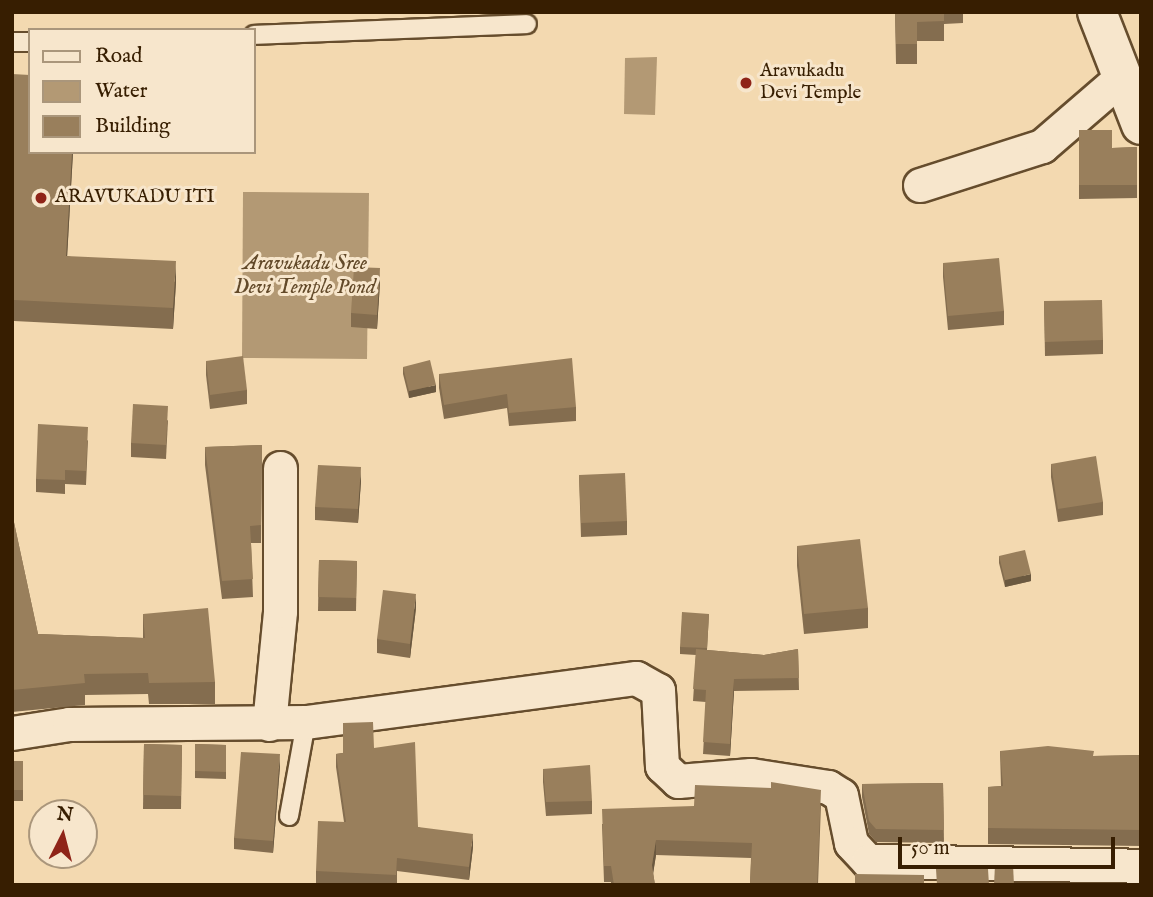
<!DOCTYPE html>
<html>
<head>
<meta charset="utf-8">
<style>
	body { margin:0 }
	#map { position:relative; width:1153px; height:897px; overflow:hidden; background:#f3d9b0; font-family:"IM FELL English",serif }
	div>[style] { position:absolute }
	[style*='--x'] { left:calc(var(--x)*1px); top:calc(var(--y)*1px); width:calc(var(--w)*1px); rotate:calc(var(--a)*1deg) }
	.water>* { inset:0; background:#b39974 }
	.roads { filter:drop-shadow(2px 0 #664d2d) drop-shadow(-2px 0 #664d2d) drop-shadow(0 2px #664d2d) drop-shadow(0 -2px #664d2d) }
	.service>* { height:18px; margin:-9px; padding:0 9px; transform-origin:9px; border-radius:9px; background:#f7e6cc }
	.minor>* { height:33px; margin:-16.5px; padding:0 16.5px; transform-origin:16.5px; border-radius:16.5px; background:#f7e6cc }
	.secondary>* { height:38px; margin:-19px; padding:0 19px; transform-origin:19px; border-radius:19px; background:#f7e6cc }
	.wall>* { inset:0; background:#846d4f }
	.shaded-wall>* { inset:0; background:#6b5940 }
	.building>* { inset:0; background:#997f5c }
	.dots>* { width:19px; height:19px; translate:-50% -50%; box-sizing:border-box; border:4px solid #f7e6cc; border-radius:50% }
	span { translate:-50% -50%; white-space:nowrap; text-align:center; line-height:1.15; -webkit-text-stroke:6px #f7e6cc; paint-order:stroke }
	.poi-label { font-size:19px; color:#371e01 }
	.left { translate:0 -50%; text-align:left }
	.water-label { font-size:21px; color:#624929; font-style:italic }
	.frame { position:absolute; inset:0; border:14px solid #371e01; pointer-events:none }
	.legend { position:absolute; left:28px; top:28px; width:228px; height:126px; box-sizing:border-box; background:#f7e6cc; border:2px solid #aa967b; margin:0; padding:9px 12px; list-style:none; font-size:21px; color:#371e01 }
	.legend li { display:flex; align-items:center; gap:14px; height:35px }
	.legend b { width:35px; border:2px solid #aa967b }
	.north { position:absolute; left:28px; top:799px; width:70px; height:70px; box-sizing:border-box; background:#f7e6cc; border:2px solid #aa967b; border-radius:50%; rotate:6deg; font-size:19px; font-weight:700; line-height:28px; text-align:center; color:#371e01 }
	.north::after { content:''; display:block; margin:auto; width:24px; height:32px; background:#8f2418; clip-path:polygon(50% 0,100% 100%,50% 72%,0 100%) }
	.scale { position:absolute; left:898px; top:837px; width:217px; height:32px; box-sizing:border-box; border:4px solid #371e01; border-top:0; padding-left:9px; font-size:21px; line-height:24px; white-space:nowrap; color:#371e01; -webkit-text-stroke:5px #f7e6cc; paint-order:stroke }
</style>
</head>
<body>
<div id="map">
	<div class="water">
		<i style="clip-path:polygon(657px 57px,655px 115px,624px 114px,625px 58px)"></i>
		<i style="clip-path:polygon(243px 192px,369px 193px,367px 359px,242px 358px)"></i>
	</div>
	<div class="roads">
		<div class="service">
			<i style="--x:254;--y:35;--w:273;--a:-2.3"></i>
			<i style="--x:12;--y:42;--w:18;--a:0"></i>
			<i style="--x:289;--y:816;--w:96;--a:-79.7"></i>
		</div>
		<div class="minor">
			<i style="--x:920;--y:185;--w:128;--a:-17.7"></i>
			<i style="--x:1042;--y:146;--w:106;--a:-40.8"></i>
			<i style="--x:269;--y:724;--w:114;--a:-84.4"></i>
			<i style="--x:280;--y:611;--w:143;--a:-90"></i>
			<i style="--x:12;--y:733;--w:58;--a:-9"></i>
			<i style="--x:69;--y:724;--w:237;--a:-0.5"></i>
			<i style="--x:306;--y:722;--w:333;--a:-7.6"></i>
			<i style="--x:636;--y:678;--w:25;--a:29"></i>
			<i style="--x:658;--y:690;--w:76;--a:87"></i>
			<i style="--x:662;--y:766;--w:22;--a:43"></i>
			<i style="--x:678;--y:781;--w:73;--a:-4.7"></i>
			<i style="--x:751;--y:775;--w:78;--a:8.9"></i>
			<i style="--x:828;--y:787;--w:15;--a:32"></i>
			<i style="--x:841;--y:795;--w:49;--a:78.2"></i>
			<i style="--x:851;--y:843;--w:25;--a:47"></i>
			<i style="--x:868;--y:861;--w:273;--a:1"></i>
		</div>
		<div class="secondary">
			<i style="--x:1097;--y:12;--w:121;--a:68.7"></i>
		</div>
	</div>
	<div class="wall">
		<i style="clip-path:polygon(895px 12px,963px 12px,963px 23px,944px 24px,944px 41px,917px 41px,917px 64px,896px 64px)"></i>
		<i style="clip-path:polygon(12px 74px,30px 152px,73px 152px,67px 256px,176px 282px,173px 329px,14px 321px,12px 362px)"></i>
		<i style="clip-path:polygon(1079px 130px,1112px 148px,1137px 147px,1137px 198px,1079px 199px)"></i>
		<i style="clip-path:polygon(943px 263px,1004px 311px,1004px 325px,948px 330px,943px 277px)"></i>
		<i style="clip-path:polygon(380px 282px,377px 329px,351px 327px,351px 313px)"></i>
		<i style="clip-path:polygon(1044px 301px,1103px 340px,1103px 354px,1045px 356px)"></i>
		<i style="clip-path:polygon(206px 361px,247px 390px,247px 404px,210px 409px,206px 375px)"></i>
		<i style="clip-path:polygon(403px 367px,436px 392px,409px 398px,403px 374px)"></i>
		<i style="clip-path:polygon(439px 374px,576px 407px,576px 421px,509px 426px,507px 408px,444px 419px,439px 388px)"></i>
		<i style="clip-path:polygon(168px 420px,166px 459px,131px 457px,131px 443px)"></i>
		<i style="clip-path:polygon(88px 440px,86px 485px,65px 484px,65px 494px,36px 492px,36px 479px)"></i>
		<i style="clip-path:polygon(262px 445px,261px 543px,251px 543px,253px 597px,222px 599px,205px 465px,205px 447px)"></i>
		<i style="clip-path:polygon(1051px 464px,1103px 502px,1103px 515px,1058px 522px,1051px 477px)"></i>
		<i style="clip-path:polygon(579px 475px,627px 521px,627px 535px,581px 537px)"></i>
		<i style="clip-path:polygon(361px 481px,358px 523px,315px 520px,315px 507px)"></i>
		<i style="clip-path:polygon(12px 513px,38px 634px,143px 638px,143px 614px,215px 682px,215px 704px,149px 704px,148px 694px,85px 695px,85px 705px,12px 712px)"></i>
		<i style="clip-path:polygon(797px 546px,868px 608px,868px 628px,804px 634px,797px 566px)"></i>
		<i style="clip-path:polygon(999px 556px,1031px 581px,1005px 587px,999px 563px)"></i>
		<i style="clip-path:polygon(319px 560px,357px 561px,356px 611px,318px 611px)"></i>
		<i style="clip-path:polygon(416px 608px,410px 658px,377px 653px,377px 639px)"></i>
		<i style="clip-path:polygon(709px 614px,707px 650px,764px 655px,798px 649px,799px 690px,734px 691px,730px 756px,703px 754px,706px 702px,693px 701px,696px 655px,680px 654px,680px 647px)"></i>
		<i style="clip-path:polygon(144px 744px,182px 745px,181px 809px,143px 809px)"></i>
		<i style="clip-path:polygon(195px 744px,226px 745px,226px 779px,195px 778px)"></i>
		<i style="clip-path:polygon(374px 748px,418px 827px,473px 847px,469px 880px,397px 871px,397px 885px,316px 884px,316px 871px,344px 822px,336px 767px,336px 754px)"></i>
		<i style="clip-path:polygon(1000px 751px,1094px 756px,1141px 755px,1141px 846px,988px 844px,988px 787px,1001px 786px)"></i>
		<i style="clip-path:polygon(12px 761px,23px 761px,23px 801px,12px 801px)"></i>
		<i style="clip-path:polygon(280px 766px,273px 853px,234px 849px,234px 838px)"></i>
		<i style="clip-path:polygon(543px 769px,592px 801px,592px 814px,546px 816px,543px 782px)"></i>
		<i style="clip-path:polygon(943px 783px,944px 843px,876px 842px,869px 834px,862px 797px,862px 784px)"></i>
		<i style="clip-path:polygon(821px 805px,818px 885px,750px 885px,751px 858px,656px 855px,653px 873px,655px 885px,611px 885px,611px 882px,604px 882px,602px 824px)"></i>
	</div>
	<div class="shaded-wall">
		<i style="clip-path:polygon(72px 152px,73px 152px,66px 277px,66px 256px)"></i>
		<i style="clip-path:polygon(176px 261px,176px 282px,173px 329px,173px 308px)"></i>
		<i style="clip-path:polygon(380px 268px,380px 282px,377px 329px,377px 315px)"></i>
		<i style="clip-path:polygon(14px 300px,14px 321px,12px 362px,12px 341px)"></i>
		<i style="clip-path:polygon(436px 385px,436px 392px,409px 398px,409px 391px)"></i>
		<i style="clip-path:polygon(361px 467px,361px 481px,358px 523px,358px 509px)"></i>
		<i style="clip-path:polygon(1031px 574px,1031px 581px,1005px 587px,1005px 580px)"></i>
		<i style="clip-path:polygon(416px 594px,416px 608px,410px 658px,410px 644px)"></i>
		<i style="clip-path:polygon(734px 679px,734px 691px,730px 756px,730px 744px)"></i>
		<i style="clip-path:polygon(280px 754px,280px 766px,273px 853px,273px 841px)"></i>
		<i style="clip-path:polygon(473px 834px,473px 847px,469px 880px,469px 867px)"></i>
		<i style="clip-path:polygon(656px 840px,656px 855px,652px 881px,652px 865px)"></i>
	</div>
	<div class="building">
		<i style="clip-path:polygon(895px 12px,944px 12px,944px 21px,917px 22px,917px 44px,896px 44px)"></i>
		<i style="clip-path:polygon(12px 74px,30px 75px,30px 152px,72px 152px,66px 256px,176px 261px,173px 308px,14px 300px,12px 341px)"></i>
		<i style="clip-path:polygon(1079px 130px,1112px 130px,1112px 148px,1137px 147px,1137px 185px,1079px 185px)"></i>
		<i style="clip-path:polygon(999px 258px,1004px 311px,948px 316px,943px 263px)"></i>
		<i style="clip-path:polygon(354px 267px,380px 268px,377px 315px,351px 313px)"></i>
		<i style="clip-path:polygon(1102px 300px,1103px 340px,1045px 342px,1044px 301px)"></i>
		<i style="clip-path:polygon(243px 356px,247px 390px,210px 395px,206px 361px)"></i>
		<i style="clip-path:polygon(572px 358px,576px 407px,509px 413px,507px 394px,444px 405px,439px 374px)"></i>
		<i style="clip-path:polygon(430px 360px,436px 385px,409px 391px,403px 367px)"></i>
		<i style="clip-path:polygon(133px 404px,168px 406px,166px 445px,131px 443px)"></i>
		<i style="clip-path:polygon(38px 424px,88px 427px,86px 471px,65px 470px,65px 480px,36px 479px)"></i>
		<i style="clip-path:polygon(262px 445px,261px 525px,250px 526px,253px 579px,222px 581px,205px 447px)"></i>
		<i style="clip-path:polygon(1096px 456px,1103px 502px,1058px 509px,1051px 464px)"></i>
		<i style="clip-path:polygon(318px 465px,361px 467px,358px 509px,315px 507px)"></i>
		<i style="clip-path:polygon(625px 473px,627px 521px,581px 523px,579px 475px)"></i>
		<i style="clip-path:polygon(12px 513px,38px 634px,145px 638px,143px 614px,208px 608px,215px 682px,149px 683px,148px 673px,84px 674px,85px 683px,12px 690px)"></i>
		<i style="clip-path:polygon(860px 539px,868px 608px,804px 614px,797px 546px)"></i>
		<i style="clip-path:polygon(1025px 550px,1031px 574px,1005px 580px,999px 556px)"></i>
		<i style="clip-path:polygon(319px 560px,357px 561px,356px 598px,318px 597px)"></i>
		<i style="clip-path:polygon(383px 590px,416px 594px,410px 644px,377px 639px)"></i>
		<i style="clip-path:polygon(682px 612px,709px 614px,707px 648px,680px 647px)"></i>
		<i style="clip-path:polygon(696px 649px,764px 655px,798px 649px,799px 678px,734px 679px,730px 744px,703px 742px,706px 690px,693px 689px)"></i>
		<i style="clip-path:polygon(373px 722px,374px 748px,415px 742px,418px 827px,473px 834px,469px 867px,397px 858px,396px 875px,316px 871px,318px 821px,346px 822px,336px 754px,343px 753px,343px 723px)"></i>
		<i style="clip-path:polygon(144px 744px,182px 745px,181px 796px,143px 795px)"></i>
		<i style="clip-path:polygon(195px 744px,226px 745px,226px 772px,195px 771px)"></i>
		<i style="clip-path:polygon(1048px 746px,1094px 751px,1093px 756px,1141px 755px,1141px 830px,988px 828px,988px 787px,1003px 786px,1000px 751px)"></i>
		<i style="clip-path:polygon(241px 752px,280px 754px,273px 841px,234px 838px)"></i>
		<i style="clip-path:polygon(12px 761px,23px 761px,23px 790px,12px 790px)"></i>
		<i style="clip-path:polygon(590px 765px,592px 801px,546px 802px,543px 769px)"></i>
		<i style="clip-path:polygon(771px 782px,821px 790px,817px 885px,775px 885px,750px 883px,752px 843px,656px 840px,652px 865px,655px 885px,614px 885px,611px 866px,604px 866px,602px 809px,694px 806px,695px 785px,771px 788px)"></i>
		<i style="clip-path:polygon(943px 783px,944px 830px,876px 829px,869px 821px,862px 784px)"></i>
		<i style="clip-path:polygon(995px 865px,1013px 865px,1014px 885px,994px 885px)"></i>
		<i style="clip-path:polygon(936px 869px,988px 869px,989px 885px,937px 885px)"></i>
		<i style="clip-path:polygon(855px 874px,924px 875px,924px 885px,855px 885px)"></i>
	</div>
	<div class="dots">
		<i style="left:746px;top:83px;background:#8f2418"></i>
		<i style="left:41px;top:198px;background:#8f2418"></i>
	</div>
	<div class="poi-label">
		<span class="left" style="left:760px;top:83px">Aravukadu<br>Devi Temple</span>
		<span class="left" style="left:55px;top:198px">ARAVUKADU ITI</span>
	</div>
	<div class="water-label">
		<span style="left:305px;top:276px">Aravukadu Sree<br>Devi Temple Pond</span>
	</div>
	<div class="frame"></div>
	<ul class="legend">
	<li><b style="height:9px;background:#f7e6cc"></b>Road</li>
	<li><b style="height:19px;background:#b39974"></b>Water</li>
	<li><b style="height:19px;background:#997f5c"></b>Building</li>
	</ul>
	<div class="north">N</div>
	<div class="scale">50 m</div>
</div>
</body>
</html>
